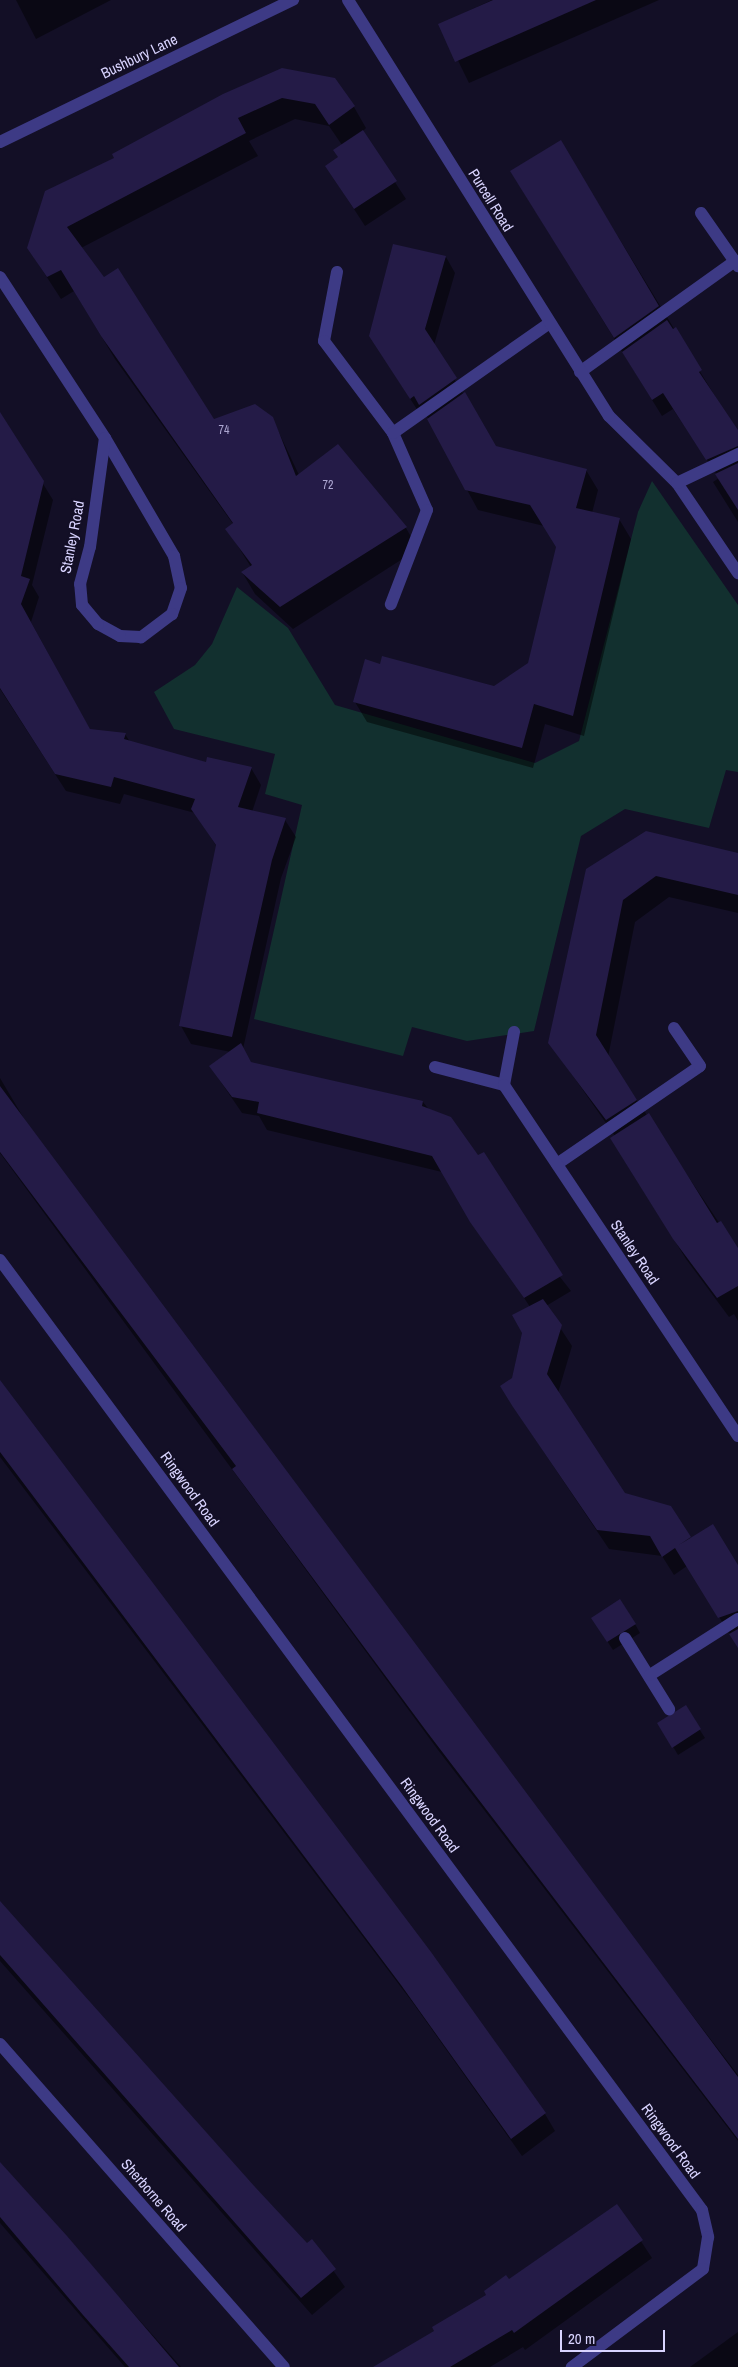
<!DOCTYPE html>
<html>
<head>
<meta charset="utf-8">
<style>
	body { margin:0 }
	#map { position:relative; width:738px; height:2367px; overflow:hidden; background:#130f26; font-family:"Archivo Narrow",sans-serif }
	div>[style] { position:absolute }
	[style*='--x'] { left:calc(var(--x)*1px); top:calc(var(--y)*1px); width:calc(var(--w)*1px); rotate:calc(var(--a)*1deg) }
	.green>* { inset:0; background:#12302f }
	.shadow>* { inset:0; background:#0007 }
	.building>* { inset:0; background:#241b47 }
	.service>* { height:12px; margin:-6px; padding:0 6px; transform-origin:6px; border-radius:6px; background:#3d3a85 }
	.minor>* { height:12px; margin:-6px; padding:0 6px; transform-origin:6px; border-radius:6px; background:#3d3a85 }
	.tertiary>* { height:12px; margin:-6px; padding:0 6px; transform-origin:6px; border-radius:6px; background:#3d3a85 }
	span { translate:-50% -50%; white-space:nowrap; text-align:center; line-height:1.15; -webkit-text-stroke:4px #130f26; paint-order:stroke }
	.number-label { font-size:12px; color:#aca6d1 }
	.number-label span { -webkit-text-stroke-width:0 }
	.street-label { font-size:15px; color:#d9d4ff }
	.scale { position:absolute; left:560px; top:2330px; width:105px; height:22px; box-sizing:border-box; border:2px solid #d9d4ff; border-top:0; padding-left:6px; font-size:15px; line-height:18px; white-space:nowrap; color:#d9d4ff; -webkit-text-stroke:4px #130f26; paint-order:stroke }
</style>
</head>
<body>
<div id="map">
	<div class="green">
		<i style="clip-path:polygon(652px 481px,738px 605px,738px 772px,726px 770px,709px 828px,625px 809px,581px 836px,534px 1031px,467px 1041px,412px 1027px,403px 1056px,254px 1019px,302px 805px,265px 794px,275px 754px,174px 729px,154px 692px,195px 665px,212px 644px,237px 587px,288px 628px,335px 705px,535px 763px,579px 741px,638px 512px)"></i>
	</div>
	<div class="shadow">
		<i style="clip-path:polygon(16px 0,111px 0,36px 39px)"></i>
		<i style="clip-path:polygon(492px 0,659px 0,469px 83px,440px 24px)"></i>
		<i style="clip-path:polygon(282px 69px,354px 107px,366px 128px,362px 132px,406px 199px,365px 226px,337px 183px,342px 145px,329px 126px,295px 119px,249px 141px,258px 156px,81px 248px,213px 420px,272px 418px,299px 475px,406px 528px,418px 549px,293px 629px,255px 594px,242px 572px,251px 567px,227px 529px,233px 524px,115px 359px,74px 291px,61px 299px,28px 248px,116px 159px)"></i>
		<i style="clip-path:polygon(560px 141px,738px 434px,738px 522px,713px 482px,719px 478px,673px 409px,662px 416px,521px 188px)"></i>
		<i style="clip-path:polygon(446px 257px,455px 273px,434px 345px,495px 447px,586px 470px,598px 490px,592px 513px,619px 519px,631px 539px,584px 736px,545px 724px,533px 768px,367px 722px,355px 702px,381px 665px,494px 687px,529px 663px,557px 547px,544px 526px,478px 510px,424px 411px,420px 414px,380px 352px)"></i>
		<i style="clip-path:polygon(0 414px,53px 500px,32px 585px,39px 597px,31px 622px,90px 730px,125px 734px,130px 742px,207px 764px,251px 768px,261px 785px,252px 812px,285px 820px,296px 837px,281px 878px,243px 1049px,251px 1063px,423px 1102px,571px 1291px,546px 1306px,572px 1346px,558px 1393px,624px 1494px,670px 1507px,691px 1539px,738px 1565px,738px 1647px,687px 1566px,674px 1575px,662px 1556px,609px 1549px,513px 1406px,513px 1379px,530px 1307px,442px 1172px,267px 1130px,259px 1116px,242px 1113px,210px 1066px,231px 1052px,191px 1044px,181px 1026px,217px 847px,195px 813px,124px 794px,120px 804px,66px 791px,0 689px)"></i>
		<i style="clip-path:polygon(738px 854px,738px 913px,669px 897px,635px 922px,608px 1057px,738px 1251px,738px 1321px,734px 1314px,729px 1317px,686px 1259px,623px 1158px,615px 1136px,550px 1043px,587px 869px)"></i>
		<i style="clip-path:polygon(0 1078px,26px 1122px,493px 1755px,738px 2075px,738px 2141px,438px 1750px,0 1153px)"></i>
		<i style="clip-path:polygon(0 1386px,430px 1952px,545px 2114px,555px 2131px,522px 2156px,413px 2003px,0 1457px)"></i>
		<i style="clip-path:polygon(635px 1624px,640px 1633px,613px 1650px,598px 1627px)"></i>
		<i style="clip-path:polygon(685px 1707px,705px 1738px,678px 1755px,659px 1723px)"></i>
		<i style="clip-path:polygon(0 1904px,307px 2245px,312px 2241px,345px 2287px,312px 2315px,0 1961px)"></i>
		<i style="clip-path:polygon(0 2163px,181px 2367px,125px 2367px,0 2223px)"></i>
		<i style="clip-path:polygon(617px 2205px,652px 2258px,525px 2350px,523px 2347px,490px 2367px,376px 2367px,435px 2331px)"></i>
		<i style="clip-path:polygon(738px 2332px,738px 2367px,690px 2367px)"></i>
	</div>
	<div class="building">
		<i style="clip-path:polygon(493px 0,596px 0,455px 62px,438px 24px)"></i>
		<i style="clip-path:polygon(282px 68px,335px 78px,355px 106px,329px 125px,315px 104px,282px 98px,238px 118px,246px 133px,67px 227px,104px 277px,118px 268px,214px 419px,255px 404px,273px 417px,296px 476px,338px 444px,407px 527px,280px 607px,241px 572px,252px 565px,225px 529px,233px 523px,101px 336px,61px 270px,47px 277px,27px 248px,45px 191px,114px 158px,112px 154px,223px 94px)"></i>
		<i style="clip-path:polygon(363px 130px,397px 181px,354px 209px,325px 166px,338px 157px,333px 150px)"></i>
		<i style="clip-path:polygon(561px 140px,659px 306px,614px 338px,510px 171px)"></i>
		<i style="clip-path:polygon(393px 244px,446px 256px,425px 329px,457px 378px,419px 405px,414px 396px,410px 399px,369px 336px)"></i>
		<i style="clip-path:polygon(667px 320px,673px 329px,676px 327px,702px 370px,699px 372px,738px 430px,738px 446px,706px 460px,663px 393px,652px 400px,622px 352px)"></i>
		<i style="clip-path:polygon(465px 392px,496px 446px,587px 469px,576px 508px,620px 518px,573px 716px,534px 704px,522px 748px,353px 702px,365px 659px,380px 664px,382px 656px,494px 686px,528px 663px,556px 547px,530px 505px,465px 490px,427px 419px)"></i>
		<i style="clip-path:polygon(0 412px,44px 481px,21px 576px,30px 579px,21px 604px,90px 729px,126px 733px,124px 739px,206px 762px,207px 757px,252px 767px,238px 807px,286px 818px,272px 860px,232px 1037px,179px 1026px,216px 845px,191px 809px,195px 799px,114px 777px,111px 787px,55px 774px,0 688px)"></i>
		<i style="clip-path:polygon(738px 463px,738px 510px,715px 474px)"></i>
		<i style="clip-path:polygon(646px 831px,738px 853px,738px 895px,656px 876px,623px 900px,596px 1035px,637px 1100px,606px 1120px,548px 1043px,586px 869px)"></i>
		<i style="clip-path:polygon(241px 1043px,251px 1062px,423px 1101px,422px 1106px,451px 1117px,478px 1155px,484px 1152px,563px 1275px,524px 1298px,470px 1222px,432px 1156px,257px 1113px,259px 1102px,232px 1097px,209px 1066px)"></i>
		<i style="clip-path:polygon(0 1086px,738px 2077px,738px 2139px,427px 1732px,232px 1469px,236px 1466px,0 1152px)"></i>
		<i style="clip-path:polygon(649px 1113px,717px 1223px,721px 1221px,738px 1248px,738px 1286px,717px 1298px,673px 1239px,610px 1138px)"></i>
		<i style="clip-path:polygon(543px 1299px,562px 1325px,547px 1374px,625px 1493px,671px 1506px,691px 1537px,679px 1545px,713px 1524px,738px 1565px,738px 1611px,718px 1618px,675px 1548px,662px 1557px,650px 1536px,597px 1530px,513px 1407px,500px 1386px,512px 1378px,522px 1333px,512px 1315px)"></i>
		<i style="clip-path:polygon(0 1380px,431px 1952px,546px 2113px,511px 2139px,401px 1985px,0 1452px)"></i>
		<i style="clip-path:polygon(620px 1599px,636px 1624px,607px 1642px,591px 1618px)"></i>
		<i style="clip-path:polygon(738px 1629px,738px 1648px,729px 1634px)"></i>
		<i style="clip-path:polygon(686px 1705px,701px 1729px,672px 1748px,657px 1723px)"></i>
		<i style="clip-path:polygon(0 1901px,256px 2188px,307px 2243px,312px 2239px,336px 2269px,301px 2298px,0 1955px)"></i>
		<i style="clip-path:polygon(0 2162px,67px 2236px,179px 2367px,129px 2367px,83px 2315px,0 2217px)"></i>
		<i style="clip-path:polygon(617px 2204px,643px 2240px,514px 2333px,512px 2330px,450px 2367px,373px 2367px,434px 2331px,432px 2327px,486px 2295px,484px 2291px,506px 2275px,509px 2279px)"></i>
	</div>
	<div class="service">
		<i style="--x:701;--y:213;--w:65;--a:55.1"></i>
		<i style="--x:337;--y:272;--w:70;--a:100.7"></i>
		<i style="--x:324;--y:341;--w:115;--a:53.1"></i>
		<i style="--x:393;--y:433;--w:84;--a:66.2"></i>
		<i style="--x:427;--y:510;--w:101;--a:111"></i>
		<i style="--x:580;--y:372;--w:191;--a:-35.6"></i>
		<i style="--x:609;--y:416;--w:95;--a:44.6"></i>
		<i style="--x:677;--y:483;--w:109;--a:55.9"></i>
		<i style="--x:393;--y:433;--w:189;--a:-35.1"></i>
		<i style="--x:677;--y:483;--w:68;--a:-25.4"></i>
		<i style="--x:557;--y:1164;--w:173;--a:-34.4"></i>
		<i style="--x:700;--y:1066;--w:46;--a:-124.4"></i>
		<i style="--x:625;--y:1638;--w:84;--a:58.2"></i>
		<i style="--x:650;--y:1675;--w:104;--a:-32.5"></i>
	</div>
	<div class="minor">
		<i style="--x:348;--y:0;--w:491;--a:57.9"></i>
		<i style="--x:0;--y:277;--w:192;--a:56.9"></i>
		<i style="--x:105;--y:438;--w:137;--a:59.7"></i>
		<i style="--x:174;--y:556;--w:33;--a:78"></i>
		<i style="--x:181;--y:588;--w:28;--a:109"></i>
		<i style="--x:172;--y:614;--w:39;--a:143"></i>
		<i style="--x:141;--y:637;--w:21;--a:-177"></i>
		<i style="--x:120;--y:636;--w:25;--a:-151"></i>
		<i style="--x:98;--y:624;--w:25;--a:-130"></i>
		<i style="--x:82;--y:605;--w:21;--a:-95"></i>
		<i style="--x:80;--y:584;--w:38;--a:-75"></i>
		<i style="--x:90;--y:547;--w:110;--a:-82.2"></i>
		<i style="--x:435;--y:1067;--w:71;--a:14.6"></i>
		<i style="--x:504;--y:1085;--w:54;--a:-79.3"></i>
		<i style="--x:504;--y:1085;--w:422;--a:56.3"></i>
		<i style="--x:0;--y:1260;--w:1181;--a:53.54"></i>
		<i style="--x:702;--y:2210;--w:28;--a:77"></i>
		<i style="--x:708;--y:2237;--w:32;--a:99"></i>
		<i style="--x:703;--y:2269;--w:164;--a:143.2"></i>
		<i style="--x:0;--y:2044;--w:430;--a:48.7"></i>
	</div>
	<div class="tertiary">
		<i style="--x:0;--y:142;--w:326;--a:-25.9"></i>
	</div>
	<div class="number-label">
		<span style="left:224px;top:431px">74</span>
		<span style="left:328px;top:486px">72</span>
	</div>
	<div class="street-label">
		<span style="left:139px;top:56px;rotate:-26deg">Bushbury Lane</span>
		<span style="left:491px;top:200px;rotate:58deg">Purcell Road</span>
		<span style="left:72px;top:537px;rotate:-79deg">Stanley Road</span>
		<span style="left:635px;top:1252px;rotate:56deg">Stanley Road</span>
		<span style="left:190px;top:1489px;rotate:54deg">Ringwood Road</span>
		<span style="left:430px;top:1815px;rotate:54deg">Ringwood Road</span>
		<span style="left:671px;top:2141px;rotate:54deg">Ringwood Road</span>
		<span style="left:154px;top:2195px;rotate:49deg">Sherborne Road</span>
	</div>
	<div class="scale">20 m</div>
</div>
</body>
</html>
